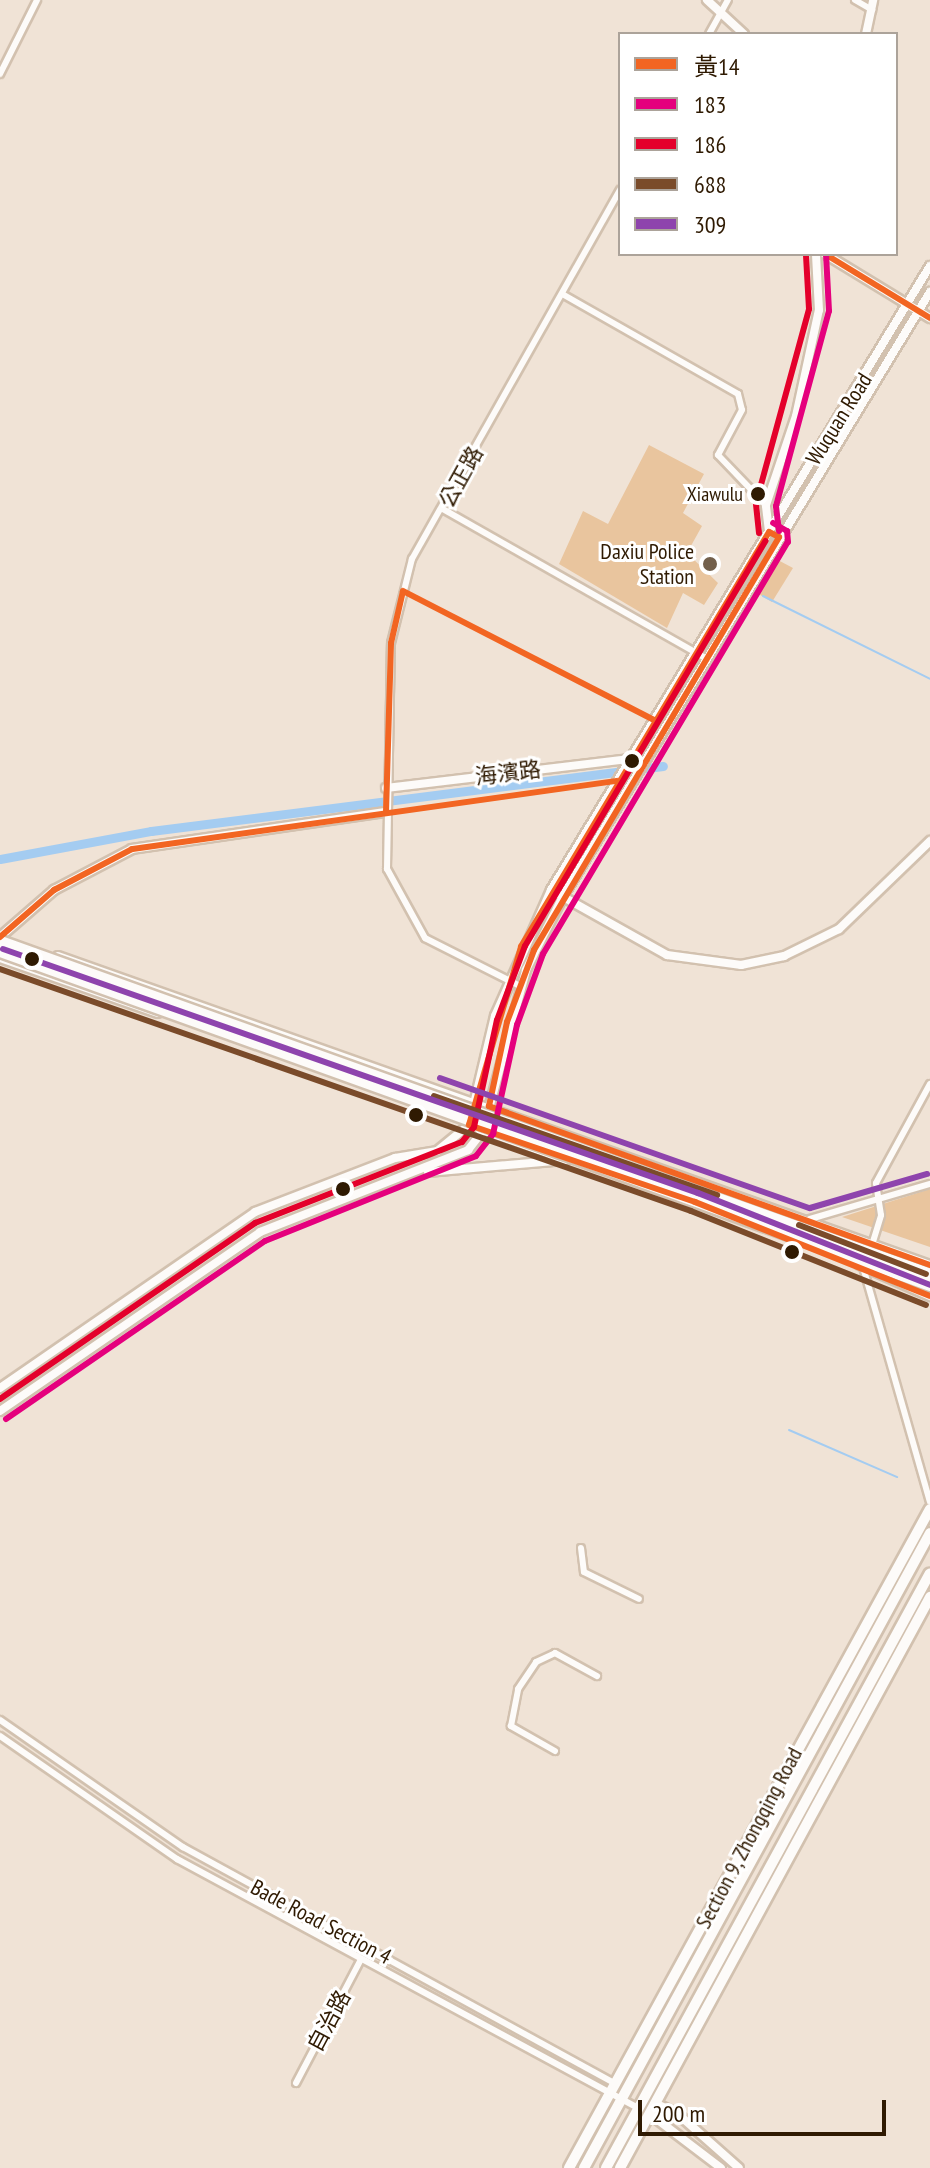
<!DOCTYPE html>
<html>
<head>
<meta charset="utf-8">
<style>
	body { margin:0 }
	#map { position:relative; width:930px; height:2168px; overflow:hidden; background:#f0e3d6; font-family:"PT Sans Narrow","Noto Sans TC",sans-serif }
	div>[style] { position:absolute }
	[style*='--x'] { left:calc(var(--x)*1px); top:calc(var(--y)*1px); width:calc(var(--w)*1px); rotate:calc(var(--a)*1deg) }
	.green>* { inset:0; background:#e9c59e }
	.stream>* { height:2px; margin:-1px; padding:0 1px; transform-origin:1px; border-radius:1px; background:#a4ccf1 }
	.canal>* { height:9px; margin:-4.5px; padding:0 4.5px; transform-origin:4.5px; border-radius:4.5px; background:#a4ccf1 }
	.roads { filter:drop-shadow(2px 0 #d2c1af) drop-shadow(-2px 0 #d2c1af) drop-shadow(0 2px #d2c1af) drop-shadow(0 -2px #d2c1af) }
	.minor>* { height:6px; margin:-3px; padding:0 3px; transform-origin:3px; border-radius:3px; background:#fdfbf9 }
	.tertiary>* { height:8px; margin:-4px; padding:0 4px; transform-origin:4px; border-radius:4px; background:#fdfbf9 }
	.primary>* { height:10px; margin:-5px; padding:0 5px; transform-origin:5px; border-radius:5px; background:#fdfbf9 }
	.bridges { filter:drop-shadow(2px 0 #d2c1af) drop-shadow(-2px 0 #d2c1af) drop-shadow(0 2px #d2c1af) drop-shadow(0 -2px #d2c1af) }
	.trunk-bridge>* { height:11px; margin:-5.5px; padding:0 5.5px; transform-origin:5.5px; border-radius:5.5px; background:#fdfbf9 }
	.bus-1>* { height:6px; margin:-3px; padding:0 3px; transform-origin:3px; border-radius:3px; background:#f26522 }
	.bus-2>* { height:6px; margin:-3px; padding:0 3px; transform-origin:3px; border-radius:3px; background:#e5007d }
	.bus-3>* { height:6px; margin:-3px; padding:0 3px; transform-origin:3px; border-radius:3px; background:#e4002b }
	.bus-4>* { height:6px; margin:-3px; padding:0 3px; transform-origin:3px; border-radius:3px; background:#7a4b2a }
	.bus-5>* { height:6px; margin:-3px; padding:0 3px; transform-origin:3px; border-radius:3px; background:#8e44ad }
	.dots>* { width:22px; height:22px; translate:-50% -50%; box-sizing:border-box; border:4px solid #fff; border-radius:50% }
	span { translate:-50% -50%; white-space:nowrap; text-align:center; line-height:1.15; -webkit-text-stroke:6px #fff; paint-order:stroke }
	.bus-label { font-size:20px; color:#2f1a02 }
	.right { translate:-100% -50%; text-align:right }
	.street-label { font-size:22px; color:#2f1a02 }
	.poi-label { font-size:22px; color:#2f1a02 }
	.legend { position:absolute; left:618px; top:32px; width:280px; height:224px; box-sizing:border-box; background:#fff; border:2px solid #aca39a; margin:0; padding:10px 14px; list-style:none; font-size:24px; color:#2f1a02 }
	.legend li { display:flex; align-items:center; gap:16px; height:40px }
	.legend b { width:40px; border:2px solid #aca39a }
	.scale { position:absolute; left:638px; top:2100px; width:248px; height:36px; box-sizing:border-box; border:4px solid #2f1a02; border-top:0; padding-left:10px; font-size:24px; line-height:28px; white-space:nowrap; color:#2f1a02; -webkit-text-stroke:6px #fff; paint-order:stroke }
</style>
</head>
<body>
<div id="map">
	<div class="green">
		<i style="clip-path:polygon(649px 445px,704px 474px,683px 513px,702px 526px,687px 553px,718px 583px,704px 605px,683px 593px,667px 628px,559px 564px,583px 511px,608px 524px)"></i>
		<i style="clip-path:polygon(776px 559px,793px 568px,772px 602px,757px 593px)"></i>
		<i style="clip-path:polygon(930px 1189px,930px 1247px,842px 1217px)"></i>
	</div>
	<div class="stream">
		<i style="--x:776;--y:487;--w:10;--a:-61"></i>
		<i style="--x:763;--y:596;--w:186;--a:26.4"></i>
		<i style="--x:789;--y:1430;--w:118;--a:23.5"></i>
	</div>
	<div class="canal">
		<i style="--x:0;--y:859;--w:154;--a:-10.5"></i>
		<i style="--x:151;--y:831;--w:516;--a:-7.24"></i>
	</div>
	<div class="roads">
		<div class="minor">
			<i style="--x:855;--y:0;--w:20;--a:30"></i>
			<i style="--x:709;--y:34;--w:39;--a:-61"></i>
			<i style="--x:0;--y:74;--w:83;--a:-63.4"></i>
			<i style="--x:564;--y:295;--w:200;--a:29.6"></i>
			<i style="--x:738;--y:394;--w:16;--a:76"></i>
			<i style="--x:742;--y:410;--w:51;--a:118.1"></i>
			<i style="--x:718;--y:455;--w:69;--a:46.2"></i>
			<i style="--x:443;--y:509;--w:304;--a:29.6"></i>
			<i style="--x:520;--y:986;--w:106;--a:-153.2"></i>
			<i style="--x:425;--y:938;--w:79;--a:-118.8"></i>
			<i style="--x:387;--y:869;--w:226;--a:-89"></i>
			<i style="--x:391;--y:643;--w:87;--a:-76"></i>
			<i style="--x:412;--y:559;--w:424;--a:-60.6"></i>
			<i style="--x:810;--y:1219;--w:125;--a:-16.3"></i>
			<i style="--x:872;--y:1245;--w:31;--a:-73"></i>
			<i style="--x:881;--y:1215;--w:32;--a:-99"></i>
			<i style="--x:876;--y:1183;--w:113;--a:-61.4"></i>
			<i style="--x:863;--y:1267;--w:244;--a:74.1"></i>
			<i style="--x:581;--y:1548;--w:24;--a:83"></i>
			<i style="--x:584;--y:1572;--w:61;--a:26.1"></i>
			<i style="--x:0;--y:1720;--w:223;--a:34.8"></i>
			<i style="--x:183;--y:1847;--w:494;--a:28.7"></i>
			<i style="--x:0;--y:1736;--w:216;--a:34.8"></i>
			<i style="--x:177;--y:1859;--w:524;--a:28.37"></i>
			<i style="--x:555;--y:1751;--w:51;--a:-150.4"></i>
			<i style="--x:511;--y:1726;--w:38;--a:-79"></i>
			<i style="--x:518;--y:1689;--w:32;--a:-56"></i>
			<i style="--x:536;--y:1662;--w:21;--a:-25"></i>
			<i style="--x:555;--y:1653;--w:48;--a:28.7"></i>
			<i style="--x:296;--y:2083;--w:140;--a:-62.3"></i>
		</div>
		<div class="tertiary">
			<i style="--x:707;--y:0;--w:50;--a:42.6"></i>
			<i style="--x:866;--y:34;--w:35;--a:-78"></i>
			<i style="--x:825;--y:254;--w:123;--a:31.4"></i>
			<i style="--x:769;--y:531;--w:26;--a:-97"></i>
			<i style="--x:766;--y:505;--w:94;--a:-71.4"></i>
			<i style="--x:796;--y:416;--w:108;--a:-77.8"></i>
			<i style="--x:819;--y:310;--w:56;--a:-93.1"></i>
			<i style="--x:386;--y:788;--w:246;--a:-6.8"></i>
			<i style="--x:551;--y:890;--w:133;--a:29.3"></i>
			<i style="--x:667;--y:955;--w:75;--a:7.7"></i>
			<i style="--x:741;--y:965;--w:44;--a:-11.8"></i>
			<i style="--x:784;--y:956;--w:61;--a:-26.1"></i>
			<i style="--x:839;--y:929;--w:127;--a:-44"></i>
			<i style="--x:0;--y:937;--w:72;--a:-41"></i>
			<i style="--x:54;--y:890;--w:88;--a:-27.7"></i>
			<i style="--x:132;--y:849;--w:257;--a:-8.3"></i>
			<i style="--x:58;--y:956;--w:925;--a:19.51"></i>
			<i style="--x:0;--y:958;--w:167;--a:19.2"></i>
			<i style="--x:479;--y:1129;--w:78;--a:19.4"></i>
			<i style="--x:428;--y:1172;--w:138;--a:-5"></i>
			<i style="--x:860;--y:1265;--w:77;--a:23.9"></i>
			<i style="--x:0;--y:1388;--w:310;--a:-34.6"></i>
			<i style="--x:255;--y:1212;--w:150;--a:-21.1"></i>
			<i style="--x:395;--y:1158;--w:43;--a:-9.5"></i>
			<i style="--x:437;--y:1151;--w:41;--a:-39.1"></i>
			<i style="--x:469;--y:1125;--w:112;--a:-76.6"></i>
			<i style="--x:495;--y:1016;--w:138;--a:-66"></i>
			<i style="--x:551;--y:890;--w:730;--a:-58.73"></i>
			<i style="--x:0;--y:1411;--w:316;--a:-34.5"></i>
			<i style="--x:260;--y:1232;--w:224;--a:-21.5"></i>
			<i style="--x:468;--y:1150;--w:24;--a:-52"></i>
			<i style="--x:483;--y:1131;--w:167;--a:-75"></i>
			<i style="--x:526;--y:970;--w:83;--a:-63.4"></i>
			<i style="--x:563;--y:896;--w:707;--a:-58.72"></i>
			<i style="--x:655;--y:2103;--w:25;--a:26"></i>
			<i style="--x:678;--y:2114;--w:81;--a:41.5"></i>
			<i style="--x:650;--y:2114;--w:89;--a:37.3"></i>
		</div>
		<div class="primary">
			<i style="--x:569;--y:2168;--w:751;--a:-61.29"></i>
			<i style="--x:584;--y:2168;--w:723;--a:-61.41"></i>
			<i style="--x:606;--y:2168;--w:677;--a:-61.43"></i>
			<i style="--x:620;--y:2168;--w:650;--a:-61.5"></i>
		</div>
	</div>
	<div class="bridges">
		<div class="trunk-bridge">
			<i style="--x:0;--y:941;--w:988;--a:19.7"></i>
			<i style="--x:0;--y:951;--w:988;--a:19.76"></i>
		</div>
	</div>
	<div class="bus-1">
		<i style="--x:825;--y:254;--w:123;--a:31.4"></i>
		<i style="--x:386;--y:812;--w:169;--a:-88.3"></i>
		<i style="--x:391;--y:643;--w:53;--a:-77"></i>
		<i style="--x:403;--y:591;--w:282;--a:27.2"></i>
		<i style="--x:0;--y:937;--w:72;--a:-41"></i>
		<i style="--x:54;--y:890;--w:88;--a:-27.7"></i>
		<i style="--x:132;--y:849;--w:490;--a:-8"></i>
		<i style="--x:930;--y:1265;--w:469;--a:-160.2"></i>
		<i style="--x:489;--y:1106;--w:86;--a:-77.9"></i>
		<i style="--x:507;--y:1022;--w:77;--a:-69.4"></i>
		<i style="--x:534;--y:950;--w:480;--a:-59.3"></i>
		<i style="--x:779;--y:537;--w:11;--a:-153"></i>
		<i style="--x:769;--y:532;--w:483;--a:120.9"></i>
		<i style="--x:521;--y:947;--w:185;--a:106.3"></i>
		<i style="--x:469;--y:1125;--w:239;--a:18.8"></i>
		<i style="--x:695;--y:1202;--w:253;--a:21.8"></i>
	</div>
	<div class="bus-2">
		<i style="--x:779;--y:531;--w:25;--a:-97"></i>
		<i style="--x:776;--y:506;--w:202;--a:-74.8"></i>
		<i style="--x:829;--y:311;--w:57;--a:-93"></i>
		<i style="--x:6;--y:1419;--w:314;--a:-34.5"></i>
		<i style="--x:265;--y:1241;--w:227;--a:-21.9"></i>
		<i style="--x:476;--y:1156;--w:28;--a:-52"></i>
		<i style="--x:493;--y:1134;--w:112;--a:-77.6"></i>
		<i style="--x:517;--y:1025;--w:76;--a:-69.9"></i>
		<i style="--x:543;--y:954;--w:479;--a:-59.3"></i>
		<i style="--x:788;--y:542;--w:11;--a:-95"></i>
		<i style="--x:787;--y:531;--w:16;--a:-150"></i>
	</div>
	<div class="bus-3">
		<i style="--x:759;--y:533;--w:30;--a:-96"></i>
		<i style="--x:756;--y:503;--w:201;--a:-74.7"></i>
		<i style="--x:809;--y:309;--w:54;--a:-93.2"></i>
		<i style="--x:0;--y:1399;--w:310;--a:-34.6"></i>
		<i style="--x:255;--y:1223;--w:222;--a:-21.4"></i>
		<i style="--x:462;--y:1142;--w:19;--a:-51"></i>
		<i style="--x:474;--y:1127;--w:109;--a:-77.9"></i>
		<i style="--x:497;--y:1020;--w:79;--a:-69.3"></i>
		<i style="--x:525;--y:946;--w:471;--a:-59.3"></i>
	</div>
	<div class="bus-4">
		<i style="--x:0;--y:969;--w:732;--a:19.3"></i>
		<i style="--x:691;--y:1211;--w:253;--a:21.8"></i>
		<i style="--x:434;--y:1096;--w:300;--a:19.3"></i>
		<i style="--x:799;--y:1225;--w:136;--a:21.1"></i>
	</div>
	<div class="bus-5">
		<i style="--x:3;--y:949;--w:737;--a:19.35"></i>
		<i style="--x:698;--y:1193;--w:250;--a:21.6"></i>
		<i style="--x:440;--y:1078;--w:392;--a:19.4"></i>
		<i style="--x:810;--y:1208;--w:122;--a:-16.2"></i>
	</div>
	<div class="dots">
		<i style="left:758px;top:494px;background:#2f1a02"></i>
		<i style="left:710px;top:564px;background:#73604c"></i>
		<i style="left:632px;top:761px;background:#2f1a02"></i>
		<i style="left:32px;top:959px;background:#2f1a02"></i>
		<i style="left:416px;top:1115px;background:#2f1a02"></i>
		<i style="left:343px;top:1189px;background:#2f1a02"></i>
		<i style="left:792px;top:1252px;background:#2f1a02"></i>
	</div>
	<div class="bus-label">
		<span class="right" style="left:743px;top:494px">Xiawulu</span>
	</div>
	<div class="street-label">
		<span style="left:839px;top:419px;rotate:-58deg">Wuquan Road</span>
		<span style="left:461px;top:477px;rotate:-61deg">公正路</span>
		<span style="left:508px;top:773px;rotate:-7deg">海濱路</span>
		<span style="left:749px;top:1838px;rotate:-62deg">Section 9, Zhongqing Road</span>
		<span style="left:321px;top:1922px;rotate:28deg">Bade Road Section 4</span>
		<span style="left:329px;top:2021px;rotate:-62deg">自治路</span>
	</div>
	<div class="poi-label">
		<span class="right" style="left:694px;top:564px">Daxiu Police<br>Station</span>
	</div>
	<ul class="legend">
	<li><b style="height:10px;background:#f26522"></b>黃14</li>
	<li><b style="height:10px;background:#e5007d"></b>183</li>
	<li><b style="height:10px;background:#e4002b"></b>186</li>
	<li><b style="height:10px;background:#7a4b2a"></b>688</li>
	<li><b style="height:10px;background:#8e44ad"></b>309</li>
	</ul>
	<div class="scale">200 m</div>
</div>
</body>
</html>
